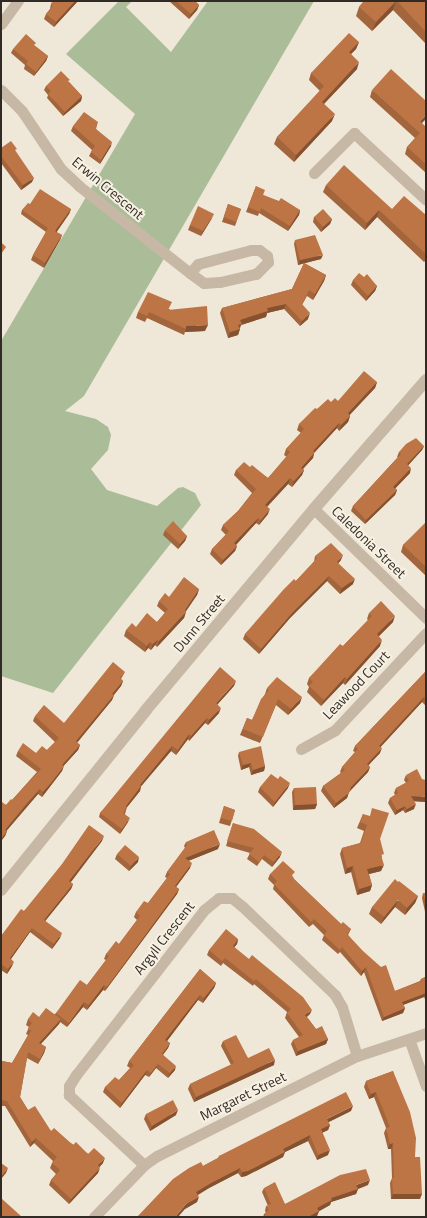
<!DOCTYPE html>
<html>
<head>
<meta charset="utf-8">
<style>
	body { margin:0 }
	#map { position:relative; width:427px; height:1218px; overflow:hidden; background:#efe7d7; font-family:"Titillium Web",sans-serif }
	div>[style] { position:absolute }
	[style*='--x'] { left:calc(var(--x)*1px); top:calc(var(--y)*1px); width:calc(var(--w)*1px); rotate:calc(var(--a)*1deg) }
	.green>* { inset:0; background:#abbc99 }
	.minor>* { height:11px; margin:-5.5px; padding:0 5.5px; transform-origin:5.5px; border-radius:5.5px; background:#c6b8a5 }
	.tertiary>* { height:12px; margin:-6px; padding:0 6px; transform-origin:6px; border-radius:6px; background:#c6b8a5 }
	.wall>* { inset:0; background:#a3653c }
	.shaded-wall>* { inset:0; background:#855231 }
	.building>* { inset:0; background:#be7546 }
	span { translate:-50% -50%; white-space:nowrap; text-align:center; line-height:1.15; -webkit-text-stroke:4px #f7f1e3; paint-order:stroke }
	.street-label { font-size:14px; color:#322b25 }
	.frame { position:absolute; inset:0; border:2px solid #322b25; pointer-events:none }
</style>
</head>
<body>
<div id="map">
	<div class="green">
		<i style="clip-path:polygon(119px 1px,132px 1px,126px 7px,171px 52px,208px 1px,314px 1px,84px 396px,65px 411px,96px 419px,108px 427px,111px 435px,108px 450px,91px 469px,107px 490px,157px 506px,178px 488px,183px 487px,195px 493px,201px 505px,53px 693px,1px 676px,1px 341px,135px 114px,66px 54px)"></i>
	</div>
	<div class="minor">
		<i style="--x:1;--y:24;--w:29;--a:-54"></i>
		<i style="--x:1;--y:90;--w:30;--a:45"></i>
		<i style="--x:22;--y:111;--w:70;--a:56.1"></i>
		<i style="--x:61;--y:169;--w:25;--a:43"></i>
		<i style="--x:79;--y:186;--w:141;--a:38.1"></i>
		<i style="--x:190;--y:273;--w:17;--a:36"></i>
		<i style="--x:204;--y:283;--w:16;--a:-4"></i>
		<i style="--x:220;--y:282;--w:37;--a:-13"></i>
		<i style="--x:256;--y:274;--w:17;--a:-45"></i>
		<i style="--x:268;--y:262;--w:6;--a:-99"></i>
		<i style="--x:267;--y:256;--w:10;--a:-143"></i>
		<i style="--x:259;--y:250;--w:8;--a:180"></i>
		<i style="--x:251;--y:250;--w:55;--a:165.2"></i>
		<i style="--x:198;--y:264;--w:12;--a:132"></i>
		<i style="--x:314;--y:173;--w:57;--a:-45"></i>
		<i style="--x:354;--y:133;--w:98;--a:42.9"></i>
		<i style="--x:314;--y:509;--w:156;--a:44.2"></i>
		<i style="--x:301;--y:749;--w:39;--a:-29"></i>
		<i style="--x:335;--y:730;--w:133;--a:-46.8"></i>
		<i style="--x:409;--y:1039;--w:50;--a:70.1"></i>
		<i style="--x:144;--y:1165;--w:103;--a:-137"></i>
		<i style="--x:69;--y:1095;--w:9;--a:-90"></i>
		<i style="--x:69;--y:1086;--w:13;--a:-58"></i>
		<i style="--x:76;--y:1075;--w:209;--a:-52.2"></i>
		<i style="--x:204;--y:910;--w:19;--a:-39"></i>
		<i style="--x:219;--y:898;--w:13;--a:0"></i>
		<i style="--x:232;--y:898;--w:13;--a:39"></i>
		<i style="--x:242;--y:906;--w:129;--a:43.7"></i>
		<i style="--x:335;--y:995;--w:14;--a:60"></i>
		<i style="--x:342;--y:1007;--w:51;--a:73"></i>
		<i style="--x:94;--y:1217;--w:72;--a:-46.1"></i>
		<i style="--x:144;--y:1165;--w:16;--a:-35"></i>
		<i style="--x:157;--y:1156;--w:224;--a:-26.6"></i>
		<i style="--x:357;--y:1056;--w:73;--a:-18.4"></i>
	</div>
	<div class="tertiary">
		<i style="--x:1;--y:890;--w:231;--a:-51.1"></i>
		<i style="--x:146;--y:710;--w:262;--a:-50.1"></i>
		<i style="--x:314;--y:509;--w:171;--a:-49"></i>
	</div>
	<div class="wall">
		<i style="clip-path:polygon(53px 1px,78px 1px,54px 27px,44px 19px,46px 14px,50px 9px,51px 4px)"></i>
		<i style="clip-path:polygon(169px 1px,195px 1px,199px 5px,197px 10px,189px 19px)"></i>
		<i style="clip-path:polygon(364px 1px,426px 1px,426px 44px,393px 10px,372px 31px,356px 16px,359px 7px)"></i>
		<i style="clip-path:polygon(359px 42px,356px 49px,351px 54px,357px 69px,324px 104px,332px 121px,294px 162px,274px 144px,277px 137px,320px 91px,309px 80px,311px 73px)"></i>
		<i style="clip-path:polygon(35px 46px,48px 56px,46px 61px,34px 76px,24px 69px,25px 65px,11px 53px,13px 49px)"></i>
		<i style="clip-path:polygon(69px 82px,82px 96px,81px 101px,63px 116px,47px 98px,48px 95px,44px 90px,46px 86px)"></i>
		<i style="clip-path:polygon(372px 90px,426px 127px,426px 173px,405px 154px,407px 147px,415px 138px,370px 97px)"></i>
		<i style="clip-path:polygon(73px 126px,96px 129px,111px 146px,100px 164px,89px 156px,92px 150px,71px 131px)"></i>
		<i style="clip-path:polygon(1px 148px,32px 182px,21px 190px,1px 163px)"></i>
		<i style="clip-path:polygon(326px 185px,392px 209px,426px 215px,426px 260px,424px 262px,377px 217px,365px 230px,323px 192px)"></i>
		<i style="clip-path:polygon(256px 186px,263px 195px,300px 210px,299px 215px,288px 231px,259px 213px,258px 216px,246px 212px)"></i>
		<i style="clip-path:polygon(30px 204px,71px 209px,69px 214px,56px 232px,62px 235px,60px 240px,44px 268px,31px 260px,33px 255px,46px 232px,21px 214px,22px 210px)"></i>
		<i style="clip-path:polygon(228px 204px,241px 209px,235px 226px,222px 222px)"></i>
		<i style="clip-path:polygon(314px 217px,332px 219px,330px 224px,321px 232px,313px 222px)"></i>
		<i style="clip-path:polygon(212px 218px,201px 236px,188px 230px,190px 225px)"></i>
		<i style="clip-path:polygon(295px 240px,321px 259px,304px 263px,326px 275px,324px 281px,313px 300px,307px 296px,302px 305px,308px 319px,300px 326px,284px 309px,267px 313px,266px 317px,241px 325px,238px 335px,228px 338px,220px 313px,222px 308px,292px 289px,304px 263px,298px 265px,294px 244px)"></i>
		<i style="clip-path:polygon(364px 277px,377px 286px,375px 291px,366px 301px,351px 285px,353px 280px)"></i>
		<i style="clip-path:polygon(169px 309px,205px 331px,185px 332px,184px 335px,147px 318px,145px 322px,136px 318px,138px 312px)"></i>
		<i style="clip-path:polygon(377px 382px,375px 388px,349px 415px,350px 416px,348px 422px,339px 431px,337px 428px,314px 453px,313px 458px,303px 469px,304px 470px,302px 475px,292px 487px,288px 484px,267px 507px,268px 514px,259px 525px,256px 523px,236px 545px,237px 546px,235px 551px,221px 565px,210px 554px,212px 549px,226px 535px,221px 530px,223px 525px,238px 511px,252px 493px,234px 475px,236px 470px,250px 467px,268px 478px,287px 457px,284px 455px,286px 449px,301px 433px,297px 430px,299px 424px,317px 409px,331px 402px,338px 401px)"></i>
		<i style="clip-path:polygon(424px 446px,422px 450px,408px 465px,410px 473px,395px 488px,397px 490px,395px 495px,365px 524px,351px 511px,353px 506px,398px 457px,397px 457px,399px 452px)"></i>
		<i style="clip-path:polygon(426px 524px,426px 576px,401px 552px,403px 545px)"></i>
		<i style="clip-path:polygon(165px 530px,187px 536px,185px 541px,178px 549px,163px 535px)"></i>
		<i style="clip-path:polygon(315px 556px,341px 560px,338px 563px,353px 584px,340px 594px,327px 581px,290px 618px,259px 654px,243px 639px,245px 634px,314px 562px)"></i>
		<i style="clip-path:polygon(199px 589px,197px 595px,186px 611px,184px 618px,157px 647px,155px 645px,151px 650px,148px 648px,145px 652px,124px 636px,126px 630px,157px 622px,165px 613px,157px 606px,159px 601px,169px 597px)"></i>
		<i style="clip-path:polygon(369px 613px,393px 622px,379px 636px,380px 646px,345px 685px,343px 683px,321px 706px,307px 692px,309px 687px,307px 684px,309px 678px,343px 646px,368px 620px,367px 619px)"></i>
		<i style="clip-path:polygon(426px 671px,426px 704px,425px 705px,422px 702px,380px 747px,380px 753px,368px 765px,370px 767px,368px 772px,349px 792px,347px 798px,334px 808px,321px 791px,323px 786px,341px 773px,340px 772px,342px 767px,355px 752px,353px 751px,355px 746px)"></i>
		<i style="clip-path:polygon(125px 672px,121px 679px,123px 681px,121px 686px,114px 695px,112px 700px,77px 743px,80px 745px,78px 750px,63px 766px,62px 771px,42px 797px,38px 794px,6px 831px,7px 831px,5px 836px,1px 841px,1px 803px,6px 805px,12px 800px,37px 772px,16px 756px,18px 751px,36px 753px,47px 750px,55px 742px,33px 721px,35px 716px,64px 723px)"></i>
		<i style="clip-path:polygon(234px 686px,217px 705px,219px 713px,208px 725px,205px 723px,189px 741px,188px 739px,176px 755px,171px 751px,141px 786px,140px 791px,127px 807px,125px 814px,128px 822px,120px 834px,99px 817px,100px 813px)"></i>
		<i style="clip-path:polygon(267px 688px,300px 703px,288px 715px,276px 705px,260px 743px,240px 735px,247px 718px,252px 720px,265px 694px)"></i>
		<i style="clip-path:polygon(239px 752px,265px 766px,264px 771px,251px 775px,249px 767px,241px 770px,238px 756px)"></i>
		<i style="clip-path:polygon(406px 775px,426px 802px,414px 801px,414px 809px,405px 813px,403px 810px,395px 815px,388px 803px,390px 798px,395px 795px,394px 793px,396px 788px,406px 783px,404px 780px)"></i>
		<i style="clip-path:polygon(260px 787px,288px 788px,273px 807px,258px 792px)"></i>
		<i style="clip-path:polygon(294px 788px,317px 804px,315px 809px,293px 810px,292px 792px)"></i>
		<i style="clip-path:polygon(224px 806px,235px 810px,230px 826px,219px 823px)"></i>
		<i style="clip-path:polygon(363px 814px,380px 839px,382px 860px,381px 871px,369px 874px,372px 885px,370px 891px,357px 895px,351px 872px,345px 874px,340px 854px,342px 848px,360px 843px,364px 831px,357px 828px)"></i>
		<i style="clip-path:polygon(233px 823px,280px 857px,272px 867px,262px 859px,257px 866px,247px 859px,250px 853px,226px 846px)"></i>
		<i style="clip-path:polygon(102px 841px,70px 882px,73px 884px,71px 889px,45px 921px,60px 938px,52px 949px,30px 932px,11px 959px,12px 966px,7px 974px,1px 970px,1px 936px,24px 911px)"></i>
		<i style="clip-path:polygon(186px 842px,218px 849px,188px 861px,190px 868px,176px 887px,179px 889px,177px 894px,105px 991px,103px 990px,87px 1010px,83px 1007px,67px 1027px,60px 1022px,59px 1024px,41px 1044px,46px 1047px,44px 1053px,38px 1064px,27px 1058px,20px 1097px,28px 1110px,51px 1131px,103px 1163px,99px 1167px,98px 1173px,69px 1204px,49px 1185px,51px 1180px,56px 1174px,50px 1168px,53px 1161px,34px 1143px,30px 1147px,5px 1106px,1px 1106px,1px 1063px,2px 1061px,12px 1063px,28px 1035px,26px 1034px,29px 1027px,26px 1025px,28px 1019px,39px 1017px,55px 1014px,56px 1013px,87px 985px,106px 960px,104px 959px,106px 954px,119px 944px,137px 920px,134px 917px,136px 912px,148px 903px,167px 878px,165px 877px,167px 872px,185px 848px,184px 846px)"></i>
		<i style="clip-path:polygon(117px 854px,138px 862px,129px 871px,115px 859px)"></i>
		<i style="clip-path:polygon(270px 874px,293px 877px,294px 879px,341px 924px,351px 929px,348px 935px,395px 991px,420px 981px,421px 979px,425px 977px,426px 974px,426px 1001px,424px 997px,403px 1005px,405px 1008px,403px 1013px,382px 1021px,364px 972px,361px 976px,340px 952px,338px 954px,322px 940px,324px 935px,313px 924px,309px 927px,273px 889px,274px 885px,268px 879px)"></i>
		<i style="clip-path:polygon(423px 893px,426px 893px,426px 916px,422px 898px)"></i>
		<i style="clip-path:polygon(418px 896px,415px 903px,405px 915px,395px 907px,381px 924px,369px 914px,372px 907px)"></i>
		<i style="clip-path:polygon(238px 939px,237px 944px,234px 947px,310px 1014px,307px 1017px,316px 1029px,328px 1039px,326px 1044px,296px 1056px,291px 1044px,293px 1040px,299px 1037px,285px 1018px,287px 1012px,254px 984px,253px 986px,223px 963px,221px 966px,207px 955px,209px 950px)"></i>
		<i style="clip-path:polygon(200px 969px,216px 983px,214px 988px,203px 1003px,198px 1000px,167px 1041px,170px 1043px,168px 1048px,163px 1055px,175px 1070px,168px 1078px,156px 1068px,149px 1077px,145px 1075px,120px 1108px,103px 1092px,105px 1087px,119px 1080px,130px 1068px,127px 1066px,129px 1061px)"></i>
		<i style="clip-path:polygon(223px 1041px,248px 1058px,274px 1065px,194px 1102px,188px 1089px,190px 1084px,231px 1065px,221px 1046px)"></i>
		<i style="clip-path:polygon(393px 1071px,415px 1157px,420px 1199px,391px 1199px,390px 1183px,392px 1178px,391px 1149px,388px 1149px,384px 1133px,386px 1128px,374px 1097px,369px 1099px,364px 1087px,366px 1081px)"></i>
		<i style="clip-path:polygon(351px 1111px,328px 1122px,330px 1125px,328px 1130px,322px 1133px,328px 1155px,317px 1160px,308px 1141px,285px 1152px,283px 1157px,246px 1176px,241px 1177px,238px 1173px,209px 1188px,198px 1195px,197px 1202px,185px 1209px,203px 1166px,218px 1158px,219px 1156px)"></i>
		<i style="clip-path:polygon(146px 1114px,176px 1115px,150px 1131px,144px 1119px)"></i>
		<i style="clip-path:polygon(368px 1185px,358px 1189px,356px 1194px,331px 1202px,330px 1205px,319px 1211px,317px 1216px,316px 1217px,263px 1217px,264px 1214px,266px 1213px,265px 1211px,266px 1206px,268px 1206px,262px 1192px,264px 1188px,285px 1204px)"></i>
	</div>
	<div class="shaded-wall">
		<i style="clip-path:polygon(75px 1px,78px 1px,54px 27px,56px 22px)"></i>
		<i style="clip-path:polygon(396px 1px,393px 10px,372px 31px,376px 22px)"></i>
		<i style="clip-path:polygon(199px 5px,197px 10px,189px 19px,191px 14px)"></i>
		<i style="clip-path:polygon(359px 42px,356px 49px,346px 59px,349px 52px)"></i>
		<i style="clip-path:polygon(48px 56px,46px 61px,34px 76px,36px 72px)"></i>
		<i style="clip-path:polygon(359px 62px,357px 69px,319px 109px,322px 102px)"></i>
		<i style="clip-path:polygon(82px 96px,81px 101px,63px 116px,65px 112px)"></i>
		<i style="clip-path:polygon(335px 114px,332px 121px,294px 162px,296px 155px)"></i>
		<i style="clip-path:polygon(426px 115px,426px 119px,417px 128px,420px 121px)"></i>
		<i style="clip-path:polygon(112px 142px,111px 146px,100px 164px,101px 160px)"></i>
		<i style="clip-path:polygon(34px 178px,32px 182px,21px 190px,23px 185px)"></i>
		<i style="clip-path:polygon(71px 209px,69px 214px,54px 236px,55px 231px)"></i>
		<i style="clip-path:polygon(300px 210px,299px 215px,288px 231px,290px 226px)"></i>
		<i style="clip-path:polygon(379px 210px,377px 217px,365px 230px,367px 223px)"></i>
		<i style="clip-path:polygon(214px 214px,212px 218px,201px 236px,203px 231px)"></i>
		<i style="clip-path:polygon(332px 219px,330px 224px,321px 232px,323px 227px)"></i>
		<i style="clip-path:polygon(62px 235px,60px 240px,44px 268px,45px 263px)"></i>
		<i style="clip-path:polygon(323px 255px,321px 259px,298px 265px,300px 260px)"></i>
		<i style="clip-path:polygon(326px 275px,324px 281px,313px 300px,315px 294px)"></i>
		<i style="clip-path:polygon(377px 286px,375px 291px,366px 301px,368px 296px)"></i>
		<i style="clip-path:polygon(286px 304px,284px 309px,267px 313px,266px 317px,241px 325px,239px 329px,236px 330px,240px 320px,267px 308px)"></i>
		<i style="clip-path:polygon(310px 313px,308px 319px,300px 326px,302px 321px)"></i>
		<i style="clip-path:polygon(208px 325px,205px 331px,185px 332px,186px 326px)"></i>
		<i style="clip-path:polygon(240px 329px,238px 335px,228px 338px,230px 332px)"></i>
		<i style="clip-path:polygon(377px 382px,375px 388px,346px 419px,348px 413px)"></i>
		<i style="clip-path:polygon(350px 416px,348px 422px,339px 431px,341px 425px)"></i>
		<i style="clip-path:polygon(339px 423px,337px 428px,314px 453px,313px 458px,299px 473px,301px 468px,313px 451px)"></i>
		<i style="clip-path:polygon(424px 446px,422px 450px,405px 469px,407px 464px)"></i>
		<i style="clip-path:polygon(411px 468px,410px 473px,392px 492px,393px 487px)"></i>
		<i style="clip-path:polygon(304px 470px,302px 475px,292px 487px,294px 481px)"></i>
		<i style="clip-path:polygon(290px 478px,288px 484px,263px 511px,265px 505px)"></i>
		<i style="clip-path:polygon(397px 490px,395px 495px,365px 524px,366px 520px)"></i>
		<i style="clip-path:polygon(270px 509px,268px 514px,259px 525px,261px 520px)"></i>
		<i style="clip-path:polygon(258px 518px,256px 523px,232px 549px,234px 543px)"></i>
		<i style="clip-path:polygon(187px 536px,185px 541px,178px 549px,180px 544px)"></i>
		<i style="clip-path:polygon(237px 546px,235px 551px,221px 565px,223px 560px)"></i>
		<i style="clip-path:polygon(343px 555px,341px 560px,335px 567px,337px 562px)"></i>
		<i style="clip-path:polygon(329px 576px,327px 581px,290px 618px,259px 654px,261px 649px,292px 613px)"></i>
		<i style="clip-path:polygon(355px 579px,353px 584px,340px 594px,342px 588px)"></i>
		<i style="clip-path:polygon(199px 589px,197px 595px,184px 614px,186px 612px,184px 618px,157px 647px,159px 641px,185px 610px)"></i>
		<i style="clip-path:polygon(395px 616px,393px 622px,375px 640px,377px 634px)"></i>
		<i style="clip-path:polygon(157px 640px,155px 645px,151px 650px,153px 644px)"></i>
		<i style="clip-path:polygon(382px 640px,380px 646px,345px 685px,347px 679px)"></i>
		<i style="clip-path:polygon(150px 642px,148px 648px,145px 652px,147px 646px)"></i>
		<i style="clip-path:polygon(345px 677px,343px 683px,321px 706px,324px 700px)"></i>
		<i style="clip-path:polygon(123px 681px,121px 686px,110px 699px,112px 694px)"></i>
		<i style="clip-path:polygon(236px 681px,234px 686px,214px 708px,216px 703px)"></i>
		<i style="clip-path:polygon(114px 695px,112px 700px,74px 746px,76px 741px)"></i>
		<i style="clip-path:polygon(302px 697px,300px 703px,288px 715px,291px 709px)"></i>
		<i style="clip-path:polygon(424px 697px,422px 702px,377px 751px,379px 746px)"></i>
		<i style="clip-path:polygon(221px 708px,219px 713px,208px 725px,209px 720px)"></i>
		<i style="clip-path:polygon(207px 718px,205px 723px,189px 741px,191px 736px)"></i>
		<i style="clip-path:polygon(189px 734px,188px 739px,176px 755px,178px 750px)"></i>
		<i style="clip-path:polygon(80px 745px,78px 750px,60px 770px,62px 765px)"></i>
		<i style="clip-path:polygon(172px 746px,171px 751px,138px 790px,140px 785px)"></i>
		<i style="clip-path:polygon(382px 748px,380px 753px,365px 769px,367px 764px)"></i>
		<i style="clip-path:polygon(251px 763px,249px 767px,241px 770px,243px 765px)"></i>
		<i style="clip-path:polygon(64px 766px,62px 771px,42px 797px,43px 792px)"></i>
		<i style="clip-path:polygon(265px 766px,264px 771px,251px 775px,253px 770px)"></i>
		<i style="clip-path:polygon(370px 767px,368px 772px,349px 792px,347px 798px,334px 808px,336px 803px)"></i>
		<i style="clip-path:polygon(290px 783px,288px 788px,273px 807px,275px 802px)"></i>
		<i style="clip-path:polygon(141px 786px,140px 791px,124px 811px,126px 806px)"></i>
		<i style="clip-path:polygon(40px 789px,38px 794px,3px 835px,5px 830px)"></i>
		<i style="clip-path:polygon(411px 796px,426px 797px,426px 802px,410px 801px)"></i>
		<i style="clip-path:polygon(317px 804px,315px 809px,293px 810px,295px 805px)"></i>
		<i style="clip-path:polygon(416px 804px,414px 809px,405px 813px,407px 809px)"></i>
		<i style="clip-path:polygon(405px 806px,403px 810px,395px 815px,397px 810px)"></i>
		<i style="clip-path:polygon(130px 818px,128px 822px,120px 834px,122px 829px)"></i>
		<i style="clip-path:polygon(7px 831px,5px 836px,1px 841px,1px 839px)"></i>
		<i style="clip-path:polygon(104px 836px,102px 841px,68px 886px,69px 881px)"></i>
		<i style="clip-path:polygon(220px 844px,218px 849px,183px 863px,185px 858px)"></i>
		<i style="clip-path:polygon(282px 852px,280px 857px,272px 867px,274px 862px)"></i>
		<i style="clip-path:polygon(139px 857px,138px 862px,129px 871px,131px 866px)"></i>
		<i style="clip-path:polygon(192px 863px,190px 868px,173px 891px,175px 886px)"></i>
		<i style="clip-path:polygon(384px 865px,381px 871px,365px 875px,367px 869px)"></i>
		<i style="clip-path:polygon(353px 866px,351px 872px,345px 874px,347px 868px)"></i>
		<i style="clip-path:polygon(73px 884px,71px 889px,42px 925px,44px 920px)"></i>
		<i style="clip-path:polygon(372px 885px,370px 891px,357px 895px,359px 889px)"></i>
		<i style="clip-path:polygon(179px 889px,177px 894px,105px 991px,107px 987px)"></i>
		<i style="clip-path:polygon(418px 896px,415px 903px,405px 915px,407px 908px)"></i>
		<i style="clip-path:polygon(398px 900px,395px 907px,381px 924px,384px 917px)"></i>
		<i style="clip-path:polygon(32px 928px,30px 932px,8px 963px,10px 958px)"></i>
		<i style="clip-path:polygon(62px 933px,60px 938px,52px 949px,54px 944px)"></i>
		<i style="clip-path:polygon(238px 939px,237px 944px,231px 951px,233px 946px)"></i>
		<i style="clip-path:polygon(14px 962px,12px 966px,7px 974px,8px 969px)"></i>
		<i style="clip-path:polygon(366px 967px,364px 972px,361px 976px,362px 971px)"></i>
		<i style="clip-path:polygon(216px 983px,214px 988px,203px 1003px,204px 998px)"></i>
		<i style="clip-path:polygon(104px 985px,103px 990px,87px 1010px,89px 1005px)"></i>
		<i style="clip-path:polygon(426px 993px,424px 997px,400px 1006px,402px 1002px)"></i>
		<i style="clip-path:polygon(200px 995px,198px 1000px,164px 1045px,165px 1040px)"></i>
		<i style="clip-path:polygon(84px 1002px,83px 1007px,67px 1027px,69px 1023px)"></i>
		<i style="clip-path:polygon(405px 1008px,403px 1013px,382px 1021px,384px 1017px)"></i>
		<i style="clip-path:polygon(312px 1010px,310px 1014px,303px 1019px,305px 1015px)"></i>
		<i style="clip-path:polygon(61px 1019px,59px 1024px,37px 1048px,39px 1043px)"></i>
		<i style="clip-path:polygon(328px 1039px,326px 1044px,296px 1056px,298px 1051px)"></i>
		<i style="clip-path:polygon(170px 1043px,168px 1048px,160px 1058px,162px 1054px)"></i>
		<i style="clip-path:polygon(46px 1047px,44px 1053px,38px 1064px,40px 1059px)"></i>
		<i style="clip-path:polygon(275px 1060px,274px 1065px,194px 1102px,196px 1097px)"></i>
		<i style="clip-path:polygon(158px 1064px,156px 1068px,149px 1077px,151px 1073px)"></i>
		<i style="clip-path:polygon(176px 1066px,175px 1070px,168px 1078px,170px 1073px)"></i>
		<i style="clip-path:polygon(147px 1070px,145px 1075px,120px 1108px,122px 1103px)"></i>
		<i style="clip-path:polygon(376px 1092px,374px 1097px,369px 1099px,371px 1094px)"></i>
		<i style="clip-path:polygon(353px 1106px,351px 1111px,325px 1124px,327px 1119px)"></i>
		<i style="clip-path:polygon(178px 1110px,176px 1115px,150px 1131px,152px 1126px)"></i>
		<i style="clip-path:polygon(330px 1125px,328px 1130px,319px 1134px,321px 1129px)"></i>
		<i style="clip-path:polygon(310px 1135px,308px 1141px,285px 1152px,283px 1157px,246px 1176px,241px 1177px,242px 1172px,283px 1149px)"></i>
		<i style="clip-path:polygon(36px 1138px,34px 1143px,30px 1147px,32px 1142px)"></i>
		<i style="clip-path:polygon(393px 1143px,391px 1149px,388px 1149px,390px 1144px)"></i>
		<i style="clip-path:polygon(330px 1150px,328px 1155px,317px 1160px,318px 1155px)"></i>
		<i style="clip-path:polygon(105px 1158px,103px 1163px,96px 1171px,98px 1165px)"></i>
		<i style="clip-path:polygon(8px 1168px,6px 1173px,1px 1179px,1px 1176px)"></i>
		<i style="clip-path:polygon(100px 1168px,98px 1173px,69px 1204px,71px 1199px)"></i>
		<i style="clip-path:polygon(240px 1168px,238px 1173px,209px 1188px,194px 1197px,196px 1192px,211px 1183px)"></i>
		<i style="clip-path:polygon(370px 1180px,368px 1185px,355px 1190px,356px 1185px)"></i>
		<i style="clip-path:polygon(358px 1189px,356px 1194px,331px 1202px,330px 1205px,316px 1213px,317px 1208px,331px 1198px)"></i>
		<i style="clip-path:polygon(393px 1194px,422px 1194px,420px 1199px,391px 1199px)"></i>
		<i style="clip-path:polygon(199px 1197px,197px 1202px,185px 1209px,178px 1217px,175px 1217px,186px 1204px)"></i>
		<i style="clip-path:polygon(319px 1211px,317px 1216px,308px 1217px)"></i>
	</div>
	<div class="building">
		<i style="clip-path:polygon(53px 1px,75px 1px,56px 22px,46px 14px,53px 6px,51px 4px)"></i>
		<i style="clip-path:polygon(176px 1px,195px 1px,199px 5px,191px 14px)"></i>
		<i style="clip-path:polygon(364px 1px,396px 1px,376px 22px,359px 7px)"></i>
		<i style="clip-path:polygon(397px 1px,426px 1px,426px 32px)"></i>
		<i style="clip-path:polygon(349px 33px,359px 42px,349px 52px,359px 62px,322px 102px,335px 114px,296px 155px,277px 137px,324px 86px,311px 73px)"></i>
		<i style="clip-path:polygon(26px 34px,36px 43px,34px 45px,48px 56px,36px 72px,26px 64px,28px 61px,13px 49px)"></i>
		<i style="clip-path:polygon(391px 69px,426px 101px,426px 115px,420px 121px,426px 127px,426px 164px,407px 147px,420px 133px,372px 90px)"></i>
		<i style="clip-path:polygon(61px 71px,70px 80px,68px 81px,82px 96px,65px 112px,48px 94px,51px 91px,46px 86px)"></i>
		<i style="clip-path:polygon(84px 112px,98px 122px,96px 129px,112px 142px,101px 160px,91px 152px,95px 146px,73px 126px)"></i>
		<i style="clip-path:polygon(11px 141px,17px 149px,15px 150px,34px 178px,23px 185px,1px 156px,1px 148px)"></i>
		<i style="clip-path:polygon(344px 165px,392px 209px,404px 196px,426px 215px,426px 254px,379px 210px,367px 223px,326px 185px)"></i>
		<i style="clip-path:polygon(256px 186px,265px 190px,263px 195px,279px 201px,281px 198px,300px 210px,290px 226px,261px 208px,260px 212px,248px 207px)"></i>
		<i style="clip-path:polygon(40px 189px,71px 209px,55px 231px,62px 235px,45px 263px,33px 255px,48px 228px,22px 210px,28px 203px,30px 204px)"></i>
		<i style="clip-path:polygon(228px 204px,241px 209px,236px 222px,224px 217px)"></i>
		<i style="clip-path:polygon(198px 206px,214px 214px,203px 231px,190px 225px)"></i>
		<i style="clip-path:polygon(323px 209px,332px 219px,323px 227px,314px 217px)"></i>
		<i style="clip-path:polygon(315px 235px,323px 255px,300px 260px,295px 240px)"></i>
		<i style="clip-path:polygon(1px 242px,6px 247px,1px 254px)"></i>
		<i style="clip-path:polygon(304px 263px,326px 275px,315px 294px,309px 290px,302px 304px,310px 313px,302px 321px,286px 304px,267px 308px,268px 311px,240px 320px,242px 324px,238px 325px,240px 329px,230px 332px,222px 308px,292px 289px)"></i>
		<i style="clip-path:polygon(359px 273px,364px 277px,367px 274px,377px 286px,368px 296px,353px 280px)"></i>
		<i style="clip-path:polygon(148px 292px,172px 302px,168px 310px,207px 306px,208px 325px,186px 326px,186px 329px,149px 312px,147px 316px,138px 312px)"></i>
		<i style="clip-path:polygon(364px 371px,377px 382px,348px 413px,350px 416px,341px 425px,339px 423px,313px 451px,315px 452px,301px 468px,304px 470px,294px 481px,290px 478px,265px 505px,270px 509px,261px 520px,258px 518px,234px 543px,237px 546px,223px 560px,212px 549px,229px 531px,223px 525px,238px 511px,256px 489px,236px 470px,244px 462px,250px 467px,252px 465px,268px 478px,290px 452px,286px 449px,304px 429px,299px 424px,315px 408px,317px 409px,328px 399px,331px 402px,335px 398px,338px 401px)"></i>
		<i style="clip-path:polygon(416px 438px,424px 446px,407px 464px,411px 468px,393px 487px,397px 490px,366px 520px,353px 506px,401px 454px,399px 452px,406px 444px)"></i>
		<i style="clip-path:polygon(173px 521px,187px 536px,180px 544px,165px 530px)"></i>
		<i style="clip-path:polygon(425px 523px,426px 524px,426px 567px,403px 545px)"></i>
		<i style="clip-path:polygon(331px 543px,343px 555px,337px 562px,355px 579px,342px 588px,329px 576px,292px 613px,261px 649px,245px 634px,284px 589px,294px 579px,296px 581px,317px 558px,315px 556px)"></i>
		<i style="clip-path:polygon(184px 577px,199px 589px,185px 610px,186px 612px,159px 641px,157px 640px,153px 644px,150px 642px,147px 646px,126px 630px,132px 623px,136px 627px,147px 613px,157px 622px,168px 609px,159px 601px,165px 593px,169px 597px)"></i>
		<i style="clip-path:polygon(381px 601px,395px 616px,377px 634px,382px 640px,347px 679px,345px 677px,324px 700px,309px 686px,313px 682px,309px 678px,340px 644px,343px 646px,372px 616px,369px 613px)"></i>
		<i style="clip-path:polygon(113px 662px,125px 672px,120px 678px,123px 681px,112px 694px,114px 695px,76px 741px,80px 745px,62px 765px,64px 766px,51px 783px,43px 792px,40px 789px,26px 804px,5px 830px,7px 831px,1px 839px,1px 803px,2px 802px,6px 805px,11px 799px,12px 800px,41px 769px,18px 751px,23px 743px,36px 753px,42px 746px,47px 750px,59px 738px,35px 716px,44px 705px,64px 723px)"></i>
		<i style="clip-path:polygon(220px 667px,236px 681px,216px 703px,221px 708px,209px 720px,207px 718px,191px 736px,189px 734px,178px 750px,172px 746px,140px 785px,141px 786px,126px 806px,127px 807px,123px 813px,130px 818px,122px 829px,100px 813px)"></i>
		<i style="clip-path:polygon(426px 671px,426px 699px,424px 697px,379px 746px,382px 748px,367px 764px,370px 767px,351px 787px,349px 793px,336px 803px,323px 786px,345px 770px,342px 767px,358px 749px,355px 746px)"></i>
		<i style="clip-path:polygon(277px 677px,302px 697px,291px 709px,278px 699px,263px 737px,243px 729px,247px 718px,252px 720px,261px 699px,269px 690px,267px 688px)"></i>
		<i style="clip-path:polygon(261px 746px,265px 766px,253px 770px,251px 763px,243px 765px,239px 752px)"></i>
		<i style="clip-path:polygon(417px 769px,422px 779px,426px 780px,426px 797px,411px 796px,416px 804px,407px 809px,405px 806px,397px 810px,390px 798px,398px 793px,396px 788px,409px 781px,406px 775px)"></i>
		<i style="clip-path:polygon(271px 774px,278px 779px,280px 776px,290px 783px,275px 802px,260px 787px)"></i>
		<i style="clip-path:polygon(316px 787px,317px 804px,295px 805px,294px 788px)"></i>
		<i style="clip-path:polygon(224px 806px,235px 810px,232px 821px,221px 818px)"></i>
		<i style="clip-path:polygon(372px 808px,389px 813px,380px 839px,384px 854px,381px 855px,384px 865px,367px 869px,372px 885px,359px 889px,353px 866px,347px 868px,342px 848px,361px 843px,367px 825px,360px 822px,363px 814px,370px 816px)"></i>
		<i style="clip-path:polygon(233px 823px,254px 829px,282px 852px,274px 862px,264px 855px,259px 862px,249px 854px,254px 848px,227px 841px)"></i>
		<i style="clip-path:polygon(89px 825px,104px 836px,69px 881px,73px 884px,44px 920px,62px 933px,54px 944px,32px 928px,10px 958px,14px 962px,8px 969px,1px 964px,1px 936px,21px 909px,24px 911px,62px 864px)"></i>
		<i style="clip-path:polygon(214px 830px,220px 844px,185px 858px,192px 863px,175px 886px,179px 889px,107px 987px,104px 985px,89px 1005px,84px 1002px,69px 1023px,56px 1013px,80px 980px,87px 985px,109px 956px,106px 954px,116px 941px,119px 944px,140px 916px,136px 912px,144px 901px,148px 903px,170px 874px,167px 872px,187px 845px,186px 842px)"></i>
		<i style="clip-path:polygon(125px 845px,139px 857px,131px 866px,117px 854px)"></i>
		<i style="clip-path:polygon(283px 861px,295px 872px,292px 875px,294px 879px,341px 924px,343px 922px,351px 929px,347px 934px,363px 951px,381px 967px,386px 965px,395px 991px,422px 981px,421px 979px,426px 977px,426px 993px,402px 1002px,405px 1008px,384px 1017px,366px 967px,362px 971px,342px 947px,340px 950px,324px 935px,327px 931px,314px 919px,311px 922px,274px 884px,277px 881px,270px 874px)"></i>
		<i style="clip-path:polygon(395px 879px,398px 882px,399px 881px,418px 896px,407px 908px,398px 900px,384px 917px,372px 907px)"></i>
		<i style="clip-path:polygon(423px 893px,426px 893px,426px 904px)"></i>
		<i style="clip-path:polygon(226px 929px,238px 939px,233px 946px,249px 959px,252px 955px,303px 997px,312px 1010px,305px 1015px,316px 1029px,322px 1026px,328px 1039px,298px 1051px,293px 1040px,303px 1035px,287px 1013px,291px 1009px,256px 979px,254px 981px,225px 958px,222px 961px,209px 950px)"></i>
		<i style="clip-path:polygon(200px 969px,216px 983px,204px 998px,200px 995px,165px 1040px,170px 1043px,162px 1054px,176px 1066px,170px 1073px,158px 1064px,151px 1073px,147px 1070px,122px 1103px,105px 1087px,115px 1077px,119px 1080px,134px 1065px,129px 1061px)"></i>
		<i style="clip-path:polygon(46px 1008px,61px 1019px,39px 1043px,46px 1047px,40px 1059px,28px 1052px,20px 1097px,28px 1110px,35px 1106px,51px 1131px,54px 1128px,73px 1145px,76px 1142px,88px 1154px,94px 1148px,105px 1158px,98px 1165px,100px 1168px,71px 1199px,51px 1180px,60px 1170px,52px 1163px,57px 1157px,36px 1138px,32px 1142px,7px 1101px,1px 1100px,1px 1066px,2px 1061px,12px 1063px,31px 1031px,28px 1028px,32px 1023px,28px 1019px,33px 1012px,39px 1017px)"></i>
		<i style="clip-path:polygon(236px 1035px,248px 1058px,269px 1048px,275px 1060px,196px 1097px,190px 1084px,234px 1063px,223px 1041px)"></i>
		<i style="clip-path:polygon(393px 1071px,410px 1112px,416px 1138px,415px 1157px,420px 1157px,422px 1194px,393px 1194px,392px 1178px,394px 1178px,393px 1143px,390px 1144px,386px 1128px,390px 1127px,376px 1092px,371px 1094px,366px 1081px)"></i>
		<i style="clip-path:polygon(346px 1092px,353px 1106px,327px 1119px,330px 1125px,321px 1129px,330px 1150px,318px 1155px,310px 1135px,283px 1149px,285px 1152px,248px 1171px,242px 1172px,240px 1168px,211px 1183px,196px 1192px,199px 1197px,186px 1204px,175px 1217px,137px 1217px,173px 1179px,189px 1168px,201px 1162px,203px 1166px,220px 1157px,219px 1156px)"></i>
		<i style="clip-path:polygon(173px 1100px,178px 1110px,152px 1126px,146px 1114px)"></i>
		<i style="clip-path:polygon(1px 1163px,8px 1168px,1px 1176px)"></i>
		<i style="clip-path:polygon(366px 1169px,370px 1180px,356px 1185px,358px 1189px,331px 1198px,332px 1200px,317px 1208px,319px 1211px,308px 1217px,266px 1217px,264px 1214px,269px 1210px,266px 1206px,271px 1204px,264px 1188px,275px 1182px,285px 1204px,340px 1175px)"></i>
		<i style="clip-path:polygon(1px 1198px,22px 1217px,1px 1217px)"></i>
	</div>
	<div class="street-label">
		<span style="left:108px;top:188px;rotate:40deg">Erwin Crescent</span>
		<span style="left:369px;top:542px;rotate:44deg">Caledonia Street</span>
		<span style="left:199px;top:623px;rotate:-50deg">Dunn Street</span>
		<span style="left:356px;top:685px;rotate:-46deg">Leawood Court</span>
		<span style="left:164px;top:938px;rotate:-52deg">Argyll Crescent</span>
		<span style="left:243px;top:1096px;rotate:-26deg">Margaret Street</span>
	</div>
	<div class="frame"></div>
</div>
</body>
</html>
